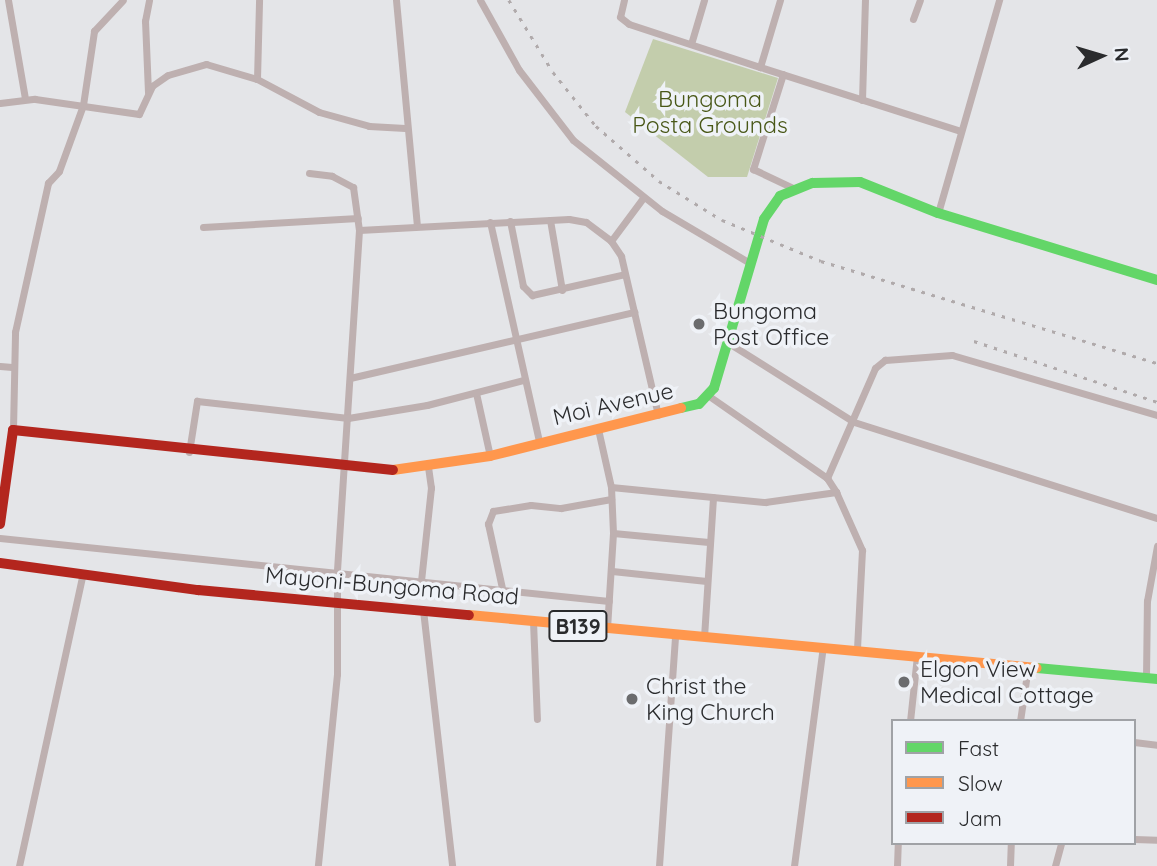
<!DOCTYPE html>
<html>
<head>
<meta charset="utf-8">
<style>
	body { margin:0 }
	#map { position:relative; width:1157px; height:866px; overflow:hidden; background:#e4e5e8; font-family:Quicksand,sans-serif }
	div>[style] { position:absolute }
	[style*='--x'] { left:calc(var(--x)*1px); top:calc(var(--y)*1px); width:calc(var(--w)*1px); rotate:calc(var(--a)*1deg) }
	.green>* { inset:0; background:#c3cdac }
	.street>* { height:7px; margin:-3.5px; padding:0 3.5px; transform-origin:3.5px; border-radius:3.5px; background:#beb0b0 }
	.fast>* { height:10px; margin:-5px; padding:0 5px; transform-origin:5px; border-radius:5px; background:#63d668 }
	.slow>* { height:10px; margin:-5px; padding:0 5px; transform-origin:5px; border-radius:5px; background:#ff974d }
	.jam>* { height:10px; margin:-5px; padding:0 5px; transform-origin:5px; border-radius:5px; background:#b3261e }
	.rail>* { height:2.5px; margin-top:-1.25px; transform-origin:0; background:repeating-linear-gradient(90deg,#b0aaab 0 3.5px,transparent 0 10.5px) }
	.dots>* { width:19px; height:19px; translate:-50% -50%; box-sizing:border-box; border:4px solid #eff2f7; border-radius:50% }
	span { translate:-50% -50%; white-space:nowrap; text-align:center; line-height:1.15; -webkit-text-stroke:7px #eff2f7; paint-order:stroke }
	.shield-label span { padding:2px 5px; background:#eff2f7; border:2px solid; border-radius:5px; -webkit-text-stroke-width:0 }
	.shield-label { font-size:21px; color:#2a2b2d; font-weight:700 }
	.park-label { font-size:23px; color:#495818 }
	.poi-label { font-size:23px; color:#2a2b2d }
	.left { translate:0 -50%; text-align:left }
	.street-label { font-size:23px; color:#2a2b2d }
	.legend { position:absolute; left:891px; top:719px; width:245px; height:126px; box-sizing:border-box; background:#eff2f7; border:2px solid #a0a2a6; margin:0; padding:9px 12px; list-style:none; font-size:21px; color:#2a2b2d }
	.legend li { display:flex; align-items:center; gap:14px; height:35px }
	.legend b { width:35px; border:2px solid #a0a2a6 }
	.north { position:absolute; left:1066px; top:21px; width:70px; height:70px; -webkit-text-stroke:5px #eff2f7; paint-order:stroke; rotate:86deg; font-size:19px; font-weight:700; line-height:28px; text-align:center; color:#2a2b2d }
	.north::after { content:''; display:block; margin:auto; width:24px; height:32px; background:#2a2b2d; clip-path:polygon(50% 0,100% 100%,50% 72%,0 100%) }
</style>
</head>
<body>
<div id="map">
	<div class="green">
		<i style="clip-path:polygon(653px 39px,778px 78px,747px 177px,708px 177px,625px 112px)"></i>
	</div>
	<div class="street">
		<i style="--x:8;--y:0;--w:99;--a:80.2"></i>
		<i style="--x:396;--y:0;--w:226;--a:84.7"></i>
		<i style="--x:480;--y:0;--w:80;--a:60.9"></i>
		<i style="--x:519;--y:70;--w:88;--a:52.4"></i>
		<i style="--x:573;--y:140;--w:114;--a:38.6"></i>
		<i style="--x:662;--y:211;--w:102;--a:30.6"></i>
		<i style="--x:624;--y:0;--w:17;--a:103"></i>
		<i style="--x:620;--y:17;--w:11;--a:38"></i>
		<i style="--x:629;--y:24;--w:138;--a:18.2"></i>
		<i style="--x:780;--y:0;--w:70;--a:106.6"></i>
		<i style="--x:760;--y:67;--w:211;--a:17.7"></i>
		<i style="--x:913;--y:19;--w:20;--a:-70"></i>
		<i style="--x:691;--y:44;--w:46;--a:-73.5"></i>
		<i style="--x:783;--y:74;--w:100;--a:107.5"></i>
		<i style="--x:753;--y:169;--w:44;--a:25.4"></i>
		<i style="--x:257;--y:79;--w:79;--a:-88.5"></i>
		<i style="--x:148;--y:92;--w:71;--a:-92.4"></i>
		<i style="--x:145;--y:21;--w:21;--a:-79"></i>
		<i style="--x:862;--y:100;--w:100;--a:-88.3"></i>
		<i style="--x:0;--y:103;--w:35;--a:-7"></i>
		<i style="--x:35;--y:99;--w:105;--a:8.2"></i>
		<i style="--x:139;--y:114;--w:31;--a:-65"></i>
		<i style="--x:152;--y:86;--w:19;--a:-35"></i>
		<i style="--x:168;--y:75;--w:40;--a:-16"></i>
		<i style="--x:206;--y:64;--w:53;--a:16.4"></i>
		<i style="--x:257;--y:79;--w:70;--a:28"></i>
		<i style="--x:319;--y:112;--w:52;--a:15.6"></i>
		<i style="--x:369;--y:126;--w:36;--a:3"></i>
		<i style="--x:309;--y:173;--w:23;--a:7"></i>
		<i style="--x:332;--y:176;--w:24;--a:28"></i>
		<i style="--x:353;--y:187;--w:43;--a:82.1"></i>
		<i style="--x:359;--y:230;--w:343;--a:93.7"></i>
		<i style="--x:337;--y:572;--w:102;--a:90"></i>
		<i style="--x:337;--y:674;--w:193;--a:95.7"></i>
		<i style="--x:938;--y:213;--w:222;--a:-74"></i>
		<i style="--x:550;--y:220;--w:71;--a:80.3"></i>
		<i style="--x:510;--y:221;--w:66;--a:78.7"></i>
		<i style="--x:523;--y:286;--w:13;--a:45"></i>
		<i style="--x:532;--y:295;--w:95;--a:-12.7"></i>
		<i style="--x:490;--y:222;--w:225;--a:77.4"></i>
		<i style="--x:203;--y:227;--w:155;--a:-3.3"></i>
		<i style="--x:359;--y:230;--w:210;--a:-3"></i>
		<i style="--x:569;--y:219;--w:17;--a:10"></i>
		<i style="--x:586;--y:222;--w:31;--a:37"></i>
		<i style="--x:611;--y:241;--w:18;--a:56"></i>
		<i style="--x:621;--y:256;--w:163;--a:76.9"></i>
		<i style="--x:611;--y:241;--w:54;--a:-53.3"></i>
		<i style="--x:727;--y:342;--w:150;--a:32.2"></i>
		<i style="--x:854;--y:422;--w:318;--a:17.6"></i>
		<i style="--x:0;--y:366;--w:12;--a:5"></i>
		<i style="--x:350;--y:378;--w:292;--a:-13.1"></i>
		<i style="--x:476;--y:393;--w:65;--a:77.5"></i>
		<i style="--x:709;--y:396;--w:144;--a:34.8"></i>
		<i style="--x:827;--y:478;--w:17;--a:57"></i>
		<i style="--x:836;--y:492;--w:64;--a:65.9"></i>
		<i style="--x:862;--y:550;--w:100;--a:92.9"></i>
		<i style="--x:598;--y:429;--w:59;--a:77.4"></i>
		<i style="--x:611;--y:487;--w:46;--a:87.5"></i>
		<i style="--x:613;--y:533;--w:96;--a:93.6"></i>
		<i style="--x:13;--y:430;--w:98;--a:-88.8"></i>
		<i style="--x:15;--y:332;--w:153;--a:-77.5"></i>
		<i style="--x:48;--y:183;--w:16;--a:-47"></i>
		<i style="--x:59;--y:171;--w:70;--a:-70"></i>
		<i style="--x:83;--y:105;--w:75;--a:-81.5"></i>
		<i style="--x:94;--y:31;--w:42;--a:-46.9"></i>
		<i style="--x:189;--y:452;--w:52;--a:-81.1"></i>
		<i style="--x:197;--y:401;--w:152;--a:6.4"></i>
		<i style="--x:348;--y:418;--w:80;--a:-9.3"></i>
		<i style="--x:427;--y:405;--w:99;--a:-14.6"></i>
		<i style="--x:827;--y:478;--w:120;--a:-66.4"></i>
		<i style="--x:875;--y:368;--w:13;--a:-39"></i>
		<i style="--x:885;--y:360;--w:67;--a:-4.3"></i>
		<i style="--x:952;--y:355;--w:214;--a:16.3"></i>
		<i style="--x:611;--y:487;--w:155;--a:5.6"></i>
		<i style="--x:765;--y:502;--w:72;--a:-8"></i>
		<i style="--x:613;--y:533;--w:96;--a:5.4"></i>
		<i style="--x:0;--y:538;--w:612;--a:5.91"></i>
		<i style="--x:612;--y:571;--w:95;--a:6.1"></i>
		<i style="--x:421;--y:581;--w:94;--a:-83.9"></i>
		<i style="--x:431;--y:488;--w:22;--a:-98"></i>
		<i style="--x:502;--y:588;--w:66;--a:-102.3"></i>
		<i style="--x:488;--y:524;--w:14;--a:-69"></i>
		<i style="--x:493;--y:511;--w:38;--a:-9"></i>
		<i style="--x:531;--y:505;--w:30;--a:6"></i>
		<i style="--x:561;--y:508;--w:51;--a:-10.2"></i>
		<i style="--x:423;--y:610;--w:258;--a:83.5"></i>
		<i style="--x:533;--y:621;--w:98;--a:87.7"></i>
		<i style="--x:704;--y:637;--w:140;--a:-86.3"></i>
		<i style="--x:1146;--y:678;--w:77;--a:-89.3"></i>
		<i style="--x:1147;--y:601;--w:56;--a:-79.7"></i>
		<i style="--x:910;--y:721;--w:66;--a:-83.9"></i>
		<i style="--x:1020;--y:721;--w:55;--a:-81.6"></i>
		<i style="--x:1134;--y:742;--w:23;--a:7"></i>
		<i style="--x:1134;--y:839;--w:23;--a:2"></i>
		<i style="--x:19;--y:866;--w:297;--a:-77.7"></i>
		<i style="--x:659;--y:866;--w:231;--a:-86"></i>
		<i style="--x:794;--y:866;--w:221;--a:-82.5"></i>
		<i style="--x:897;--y:866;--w:23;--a:-88"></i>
		<i style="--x:1010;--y:866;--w:23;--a:-88"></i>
		<i style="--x:1055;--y:866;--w:24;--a:-75"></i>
	</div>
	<div class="fast">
		<i style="--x:681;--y:408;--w:18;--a:-13"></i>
		<i style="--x:699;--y:404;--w:22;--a:-47"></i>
		<i style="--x:714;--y:388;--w:176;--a:-73.5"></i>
		<i style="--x:764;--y:219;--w:28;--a:-55"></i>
		<i style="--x:780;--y:196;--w:35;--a:-22"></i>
		<i style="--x:813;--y:183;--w:47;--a:-1.2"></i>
		<i style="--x:860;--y:182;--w:84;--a:21.7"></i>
		<i style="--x:938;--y:213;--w:229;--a:17"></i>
		<i style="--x:1037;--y:668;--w:121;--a:5.2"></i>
	</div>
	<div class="slow">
		<i style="--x:393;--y:470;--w:98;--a:-8.2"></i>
		<i style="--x:490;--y:456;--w:197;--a:-14.1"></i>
		<i style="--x:469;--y:615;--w:570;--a:5.33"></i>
	</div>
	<div class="jam">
		<i style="--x:0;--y:524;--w:95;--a:-82.1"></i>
		<i style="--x:13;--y:430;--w:382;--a:6"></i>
		<i style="--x:0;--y:563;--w:200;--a:7.8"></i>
		<i style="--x:198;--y:590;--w:272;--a:5.3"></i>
	</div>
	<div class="rail">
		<i style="--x:509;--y:0;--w:84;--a:58.6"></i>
		<i style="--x:553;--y:72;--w:69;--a:51.5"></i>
		<i style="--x:596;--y:126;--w:84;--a:41.1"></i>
		<i style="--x:659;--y:181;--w:74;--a:31.8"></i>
		<i style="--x:722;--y:220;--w:107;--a:22.5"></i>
		<i style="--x:821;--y:261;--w:351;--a:16.9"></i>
		<i style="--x:974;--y:341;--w:193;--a:18.4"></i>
	</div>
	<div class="dots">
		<i style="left:699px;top:324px;background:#6b6c6e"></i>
		<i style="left:904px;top:682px;background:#6b6c6e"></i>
		<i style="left:632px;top:699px;background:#6b6c6e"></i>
	</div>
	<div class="shield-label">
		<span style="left:578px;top:626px">B139</span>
	</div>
	<div class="park-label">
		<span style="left:710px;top:112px">Bungoma<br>Posta Grounds</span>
	</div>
	<div class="poi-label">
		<span class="left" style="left:713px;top:324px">Bungoma<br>Post Office</span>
		<span class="left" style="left:920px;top:682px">Elgon View<br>Medical Cottage</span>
		<span class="left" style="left:646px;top:699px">Christ the<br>King Church</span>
	</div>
	<div class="street-label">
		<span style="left:613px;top:404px;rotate:-13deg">Moi Avenue</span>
		<span style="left:392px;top:586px;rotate:5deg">Mayoni-Bungoma Road</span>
	</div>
	<ul class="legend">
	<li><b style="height:9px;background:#63d668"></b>Fast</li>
	<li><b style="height:9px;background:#ff974d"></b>Slow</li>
	<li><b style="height:9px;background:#b3261e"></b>Jam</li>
	</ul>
	<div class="north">N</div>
</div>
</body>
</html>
